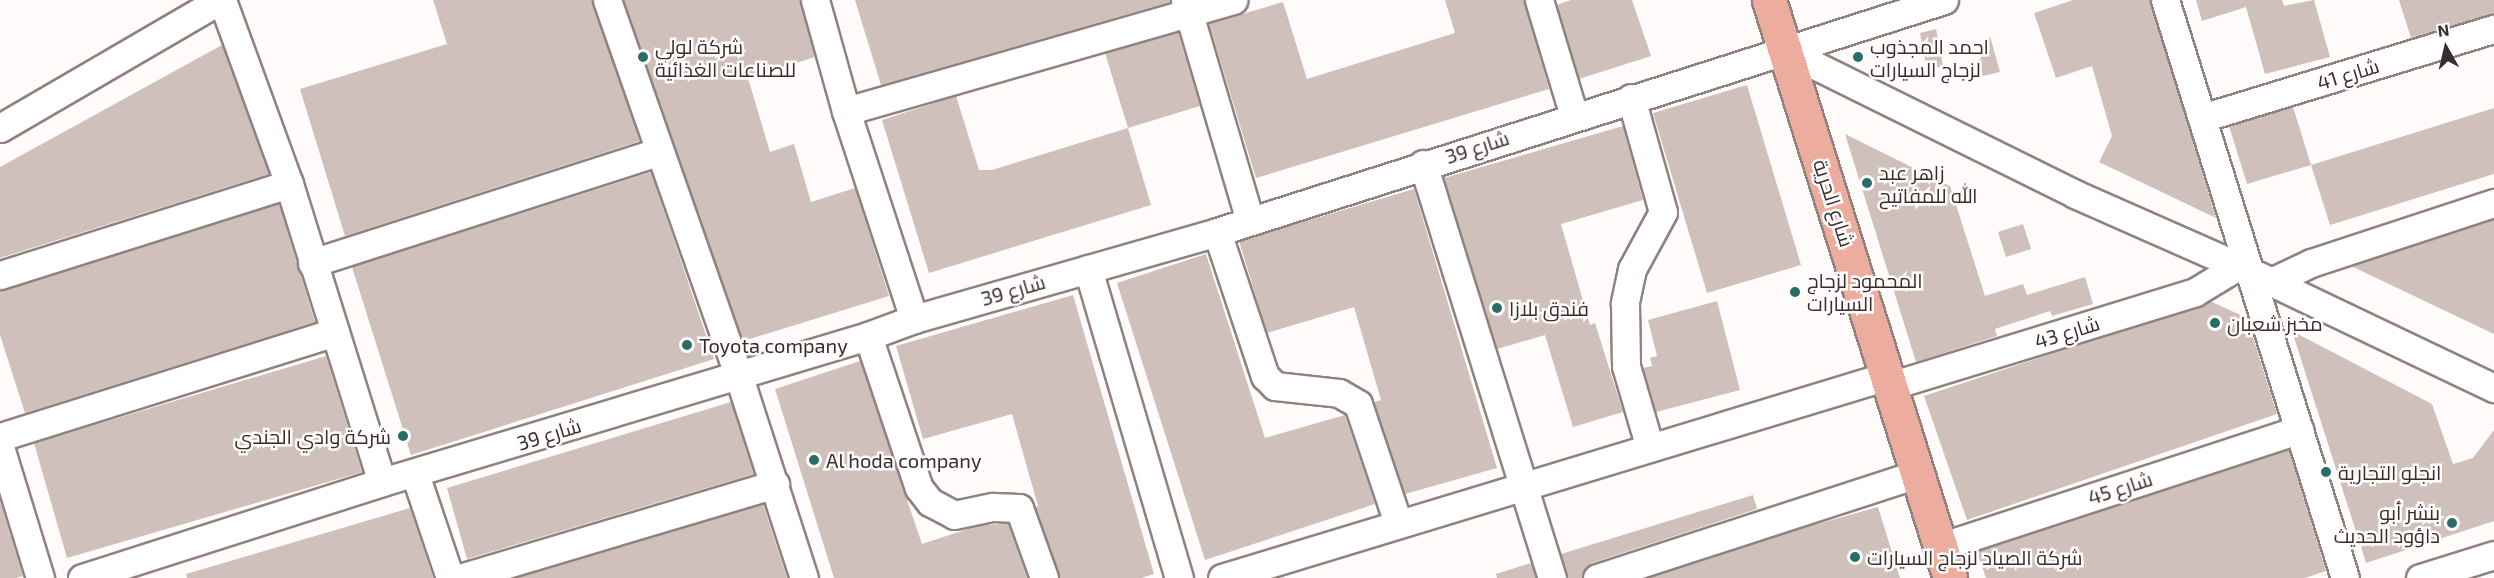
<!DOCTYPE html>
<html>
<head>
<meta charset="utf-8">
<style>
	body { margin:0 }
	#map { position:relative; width:2494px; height:578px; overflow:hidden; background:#fefbfa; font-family:"Exo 2",Cairo,sans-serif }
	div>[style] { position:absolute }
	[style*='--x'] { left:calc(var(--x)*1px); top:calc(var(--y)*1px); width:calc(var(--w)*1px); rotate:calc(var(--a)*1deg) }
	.building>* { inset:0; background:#cfc0bc }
	.roads { filter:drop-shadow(2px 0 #90827e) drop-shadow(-2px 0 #90827e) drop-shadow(0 2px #90827e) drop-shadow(0 -2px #90827e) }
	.minor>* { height:27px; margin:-13.5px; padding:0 13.5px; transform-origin:13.5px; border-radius:13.5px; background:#fff }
	.major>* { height:33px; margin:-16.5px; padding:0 16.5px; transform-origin:16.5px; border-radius:16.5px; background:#ecad9e }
	.dots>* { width:16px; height:16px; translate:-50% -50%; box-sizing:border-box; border:3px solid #fefbfa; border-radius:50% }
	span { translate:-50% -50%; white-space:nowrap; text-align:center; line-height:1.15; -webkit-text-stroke:5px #fefbfa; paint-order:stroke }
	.poi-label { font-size:20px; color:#352f2d }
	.left { translate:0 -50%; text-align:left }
	.right { translate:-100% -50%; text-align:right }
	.street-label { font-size:20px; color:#352f2d }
	.north { position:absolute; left:2416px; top:18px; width:60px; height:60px; -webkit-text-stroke:4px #fefbfa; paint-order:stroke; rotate:352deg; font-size:16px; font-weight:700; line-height:24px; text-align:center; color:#352f2d }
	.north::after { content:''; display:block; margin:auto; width:21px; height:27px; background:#352f2d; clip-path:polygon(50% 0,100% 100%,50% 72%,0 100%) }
</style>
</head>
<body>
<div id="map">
	<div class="building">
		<i style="clip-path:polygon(433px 0,592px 0,640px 141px,345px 236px,300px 89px,447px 44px)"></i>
		<i style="clip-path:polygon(624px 0,800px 0,815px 57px,748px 78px,770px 152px,794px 144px,811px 202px,855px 188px,889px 296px,743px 341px)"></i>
		<i style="clip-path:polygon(855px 0,1170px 0,1170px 2px,881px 85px)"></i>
		<i style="clip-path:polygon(1445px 0,1524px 0,1549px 89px,1256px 178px,1209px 24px,1283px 2px,1307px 79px,1455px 33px)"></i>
		<i style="clip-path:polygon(1571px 0,1632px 0,1651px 56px,1579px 79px,1557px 5px)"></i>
		<i style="clip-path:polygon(2073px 0,2150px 0,2216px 218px,2099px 162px,2112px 136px,2092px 66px,2056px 78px,2034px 13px)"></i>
		<i style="clip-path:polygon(2196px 0,2282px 0,2284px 6px,2314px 0,2330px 57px,2265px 74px,2246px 7px,2202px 21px)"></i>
		<i style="clip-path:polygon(2399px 0,2494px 0,2494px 13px,2411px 38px)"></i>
		<i style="clip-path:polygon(1936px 29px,1943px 66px,1927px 70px,1920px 33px)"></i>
		<i style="clip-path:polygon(1178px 32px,1200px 106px,1128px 128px,1105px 53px)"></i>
		<i style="clip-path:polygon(1990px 36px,2000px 72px,1983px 76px,1979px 62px)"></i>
		<i style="clip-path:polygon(222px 45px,269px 174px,0 258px,0 167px)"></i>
		<i style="clip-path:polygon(1747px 85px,1801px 265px,1707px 293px,1653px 113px)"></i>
		<i style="clip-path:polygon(956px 96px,979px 170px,992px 170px,1128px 128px,1151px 205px,929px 273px,882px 120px)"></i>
		<i style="clip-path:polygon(2293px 107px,2311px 165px,2247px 184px,2229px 126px)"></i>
		<i style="clip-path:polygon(2494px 108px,2494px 174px,2330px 225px,2311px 165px)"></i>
		<i style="clip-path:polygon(1623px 126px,1643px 200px,1561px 224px,1590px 325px,1595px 323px,1623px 412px,1573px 427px,1545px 335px,1497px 349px,1444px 178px)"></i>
		<i style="clip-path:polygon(1845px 134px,1950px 186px,1985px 296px,2023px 284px,2027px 295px,2085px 277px,2093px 304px,2052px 316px,2050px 311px,1995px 329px,1997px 336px,1916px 362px)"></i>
		<i style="clip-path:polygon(651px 172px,714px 359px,411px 455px,352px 267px)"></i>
		<i style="clip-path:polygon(1414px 189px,1497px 468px,1405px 494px,1374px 402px,1381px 400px,1354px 307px,1267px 333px,1239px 241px)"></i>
		<i style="clip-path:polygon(279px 204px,315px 322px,25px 413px,0 335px,0 290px)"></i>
		<i style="clip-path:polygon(2494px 220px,2494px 334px,2351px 266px)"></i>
		<i style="clip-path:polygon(2023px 224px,2031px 249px,2006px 257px,1998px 232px)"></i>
		<i style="clip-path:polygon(1206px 254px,1265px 438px,1345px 415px,1375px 504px,1205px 560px,1117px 283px)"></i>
		<i style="clip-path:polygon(1073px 295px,1154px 574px,1141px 578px,1059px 578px,1035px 507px,1038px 506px,1012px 414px,923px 439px,896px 346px)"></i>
		<i style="clip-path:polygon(1717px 301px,1740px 390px,1656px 412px,1643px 368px,1652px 366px,1650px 358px,1657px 356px,1648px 320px)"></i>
		<i style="clip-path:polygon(2210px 301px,2247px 318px,2277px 414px,1967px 520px,1924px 396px)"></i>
		<i style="clip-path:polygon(2292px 331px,2432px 404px,2453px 464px,2473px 458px,2494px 430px,2494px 521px,2366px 563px)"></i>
		<i style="clip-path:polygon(326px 356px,362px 472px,67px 558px,34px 443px)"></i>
		<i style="clip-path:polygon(860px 361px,922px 544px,977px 526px,1008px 523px,1027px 578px,834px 578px,775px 389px)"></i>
		<i style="clip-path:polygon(731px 402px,754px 474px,467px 559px,447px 488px)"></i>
		<i style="clip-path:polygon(2289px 450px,2326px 571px,2305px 578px,1986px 578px,1977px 552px)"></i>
		<i style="clip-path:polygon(1753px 495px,1757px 509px,1592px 563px,1585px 568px,1582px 578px,1569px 578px,1561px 554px)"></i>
		<i style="clip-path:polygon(0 501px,23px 576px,16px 578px,0 578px)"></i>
		<i style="clip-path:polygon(763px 504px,787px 578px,515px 578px)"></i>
		<i style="clip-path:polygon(1878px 507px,1900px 578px,1648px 578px,1778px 535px)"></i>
		<i style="clip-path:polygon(410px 508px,433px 578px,187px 578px,186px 574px)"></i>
		<i style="clip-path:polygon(1531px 563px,1536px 578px,1497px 578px,1496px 574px)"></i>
	</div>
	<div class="roads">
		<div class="minor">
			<i style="--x:222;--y:0;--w:196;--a:70"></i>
			<i style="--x:289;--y:184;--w:312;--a:72.7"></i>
			<i style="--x:607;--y:0;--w:399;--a:70.7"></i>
			<i style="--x:739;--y:377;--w:211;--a:72.1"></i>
			<i style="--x:815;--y:0;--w:115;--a:74.4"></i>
			<i style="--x:846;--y:111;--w:219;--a:71.9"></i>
			<i style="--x:1185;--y:0;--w:230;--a:73.6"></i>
			<i style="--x:1539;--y:0;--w:121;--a:73.2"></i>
			<i style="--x:2165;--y:0;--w:605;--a:72.7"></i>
			<i style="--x:1784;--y:50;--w:325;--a:26.3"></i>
			<i style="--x:2075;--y:194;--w:178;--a:23.8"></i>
			<i style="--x:2238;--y:266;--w:284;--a:25.5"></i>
			<i style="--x:1631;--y:98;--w:118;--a:74.3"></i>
			<i style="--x:1663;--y:212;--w:65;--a:118.5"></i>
			<i style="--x:1632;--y:269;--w:35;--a:102"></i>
			<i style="--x:1625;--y:303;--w:63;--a:89.1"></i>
			<i style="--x:1626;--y:366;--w:85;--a:73.7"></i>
			<i style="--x:846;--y:111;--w:403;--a:-16"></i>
			<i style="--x:2202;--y:118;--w:305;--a:-17"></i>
			<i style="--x:0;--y:128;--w:255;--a:-30.2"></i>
			<i style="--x:1423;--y:164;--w:434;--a:72.7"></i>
			<i style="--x:1217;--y:232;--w:152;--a:71.6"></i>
			<i style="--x:1265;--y:376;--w:14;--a:45"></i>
			<i style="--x:1275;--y:386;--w:64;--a:6.2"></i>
			<i style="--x:1339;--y:393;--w:22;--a:30"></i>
			<i style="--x:1358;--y:404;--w:126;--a:71.4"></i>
			<i style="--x:312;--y:263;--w:363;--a:-17.8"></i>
			<i style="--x:1088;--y:269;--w:322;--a:73.6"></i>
			<i style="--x:0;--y:275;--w:303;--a:-17.5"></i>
			<i style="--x:2271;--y:282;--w:44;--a:-25.4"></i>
			<i style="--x:2311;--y:263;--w:193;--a:-18.2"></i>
			<i style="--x:868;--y:336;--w:160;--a:71.5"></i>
			<i style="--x:919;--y:488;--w:18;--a:52"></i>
			<i style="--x:930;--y:502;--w:27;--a:28"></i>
			<i style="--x:954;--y:515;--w:40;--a:-12"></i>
			<i style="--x:993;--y:507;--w:26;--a:2"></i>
			<i style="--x:1019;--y:508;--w:74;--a:70.3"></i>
			<i style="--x:1890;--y:386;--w:319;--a:-17.1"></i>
			<i style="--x:2195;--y:292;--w:50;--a:-31.2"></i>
			<i style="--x:0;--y:437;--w:351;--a:-17.4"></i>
			<i style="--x:0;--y:447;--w:137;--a:73"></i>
			<i style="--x:415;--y:474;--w:110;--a:71.4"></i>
			<i style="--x:1940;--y:547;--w:378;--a:-18.1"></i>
			<i style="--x:82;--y:578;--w:315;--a:-17.7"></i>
			<i style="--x:382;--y:482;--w:507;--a:-16.72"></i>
			<i style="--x:868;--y:336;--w:49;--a:-20.3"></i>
			<i style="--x:914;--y:319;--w:315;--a:-16"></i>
			<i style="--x:1217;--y:232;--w:763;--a:-17.7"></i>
			<i style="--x:460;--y:578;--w:329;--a:-16.6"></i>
			<i style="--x:1222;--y:578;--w:695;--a:-16.9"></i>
			<i style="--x:1597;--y:578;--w:320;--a:-18"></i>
			<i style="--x:2420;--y:578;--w:77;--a:-17.3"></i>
		</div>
		<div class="major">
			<i style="--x:1769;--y:0;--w:606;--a:72.61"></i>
		</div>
	</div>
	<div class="dots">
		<i style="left:643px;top:57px;background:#266e66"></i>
		<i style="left:1858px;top:57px;background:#266e66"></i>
		<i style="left:1867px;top:183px;background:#266e66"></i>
		<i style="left:1795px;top:292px;background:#266e66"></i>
		<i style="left:1497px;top:308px;background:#266e66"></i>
		<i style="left:2215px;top:323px;background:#266e66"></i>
		<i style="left:687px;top:345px;background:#266e66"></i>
		<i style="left:403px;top:436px;background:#266e66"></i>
		<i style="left:814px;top:460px;background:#266e66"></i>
		<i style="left:2326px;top:472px;background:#266e66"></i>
		<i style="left:2452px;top:523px;background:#266e66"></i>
		<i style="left:1855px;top:557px;background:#266e66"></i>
	</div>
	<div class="poi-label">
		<span class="left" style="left:655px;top:58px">شركة لولي<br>للصناعات الغذائية</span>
		<span class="left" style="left:1870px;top:58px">احمد المجذوب<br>لزجاج السيارات</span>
		<span class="left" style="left:1879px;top:184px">زاهر عبد<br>الله للمفاتيح</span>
		<span class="left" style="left:1807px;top:292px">المحمود لزجاج<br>السيارات</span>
		<span class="left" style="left:1509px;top:308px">فندق بلازا</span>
		<span class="left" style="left:2227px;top:323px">مخبز شعبان</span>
		<span class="left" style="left:699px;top:345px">Toyota company</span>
		<span class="right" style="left:391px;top:436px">شركة وادي الجندي</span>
		<span class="left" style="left:826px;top:460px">Al hoda company</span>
		<span class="left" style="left:2338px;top:472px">انجلو التجارية</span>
		<span class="right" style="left:2440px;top:524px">بنشر أبو<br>داؤود الحديث</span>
		<span class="left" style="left:1867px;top:557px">شركة الصياد لزجاج السيارات</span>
	</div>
	<div class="street-label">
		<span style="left:2348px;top:74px;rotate:-17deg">شارع 41</span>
		<span style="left:1477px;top:147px;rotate:-18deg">شارع 39</span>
		<span style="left:1834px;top:203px;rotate:72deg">شارع الحرية</span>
		<span style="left:1013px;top:290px;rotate:-16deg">شارع 39</span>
		<span style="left:2067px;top:332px;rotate:-17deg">شارع 43</span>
		<span style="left:549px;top:434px;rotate:-17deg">شارع 39</span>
		<span style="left:2120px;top:488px;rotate:-18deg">شارع 45</span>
	</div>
	<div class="north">N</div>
</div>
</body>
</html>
